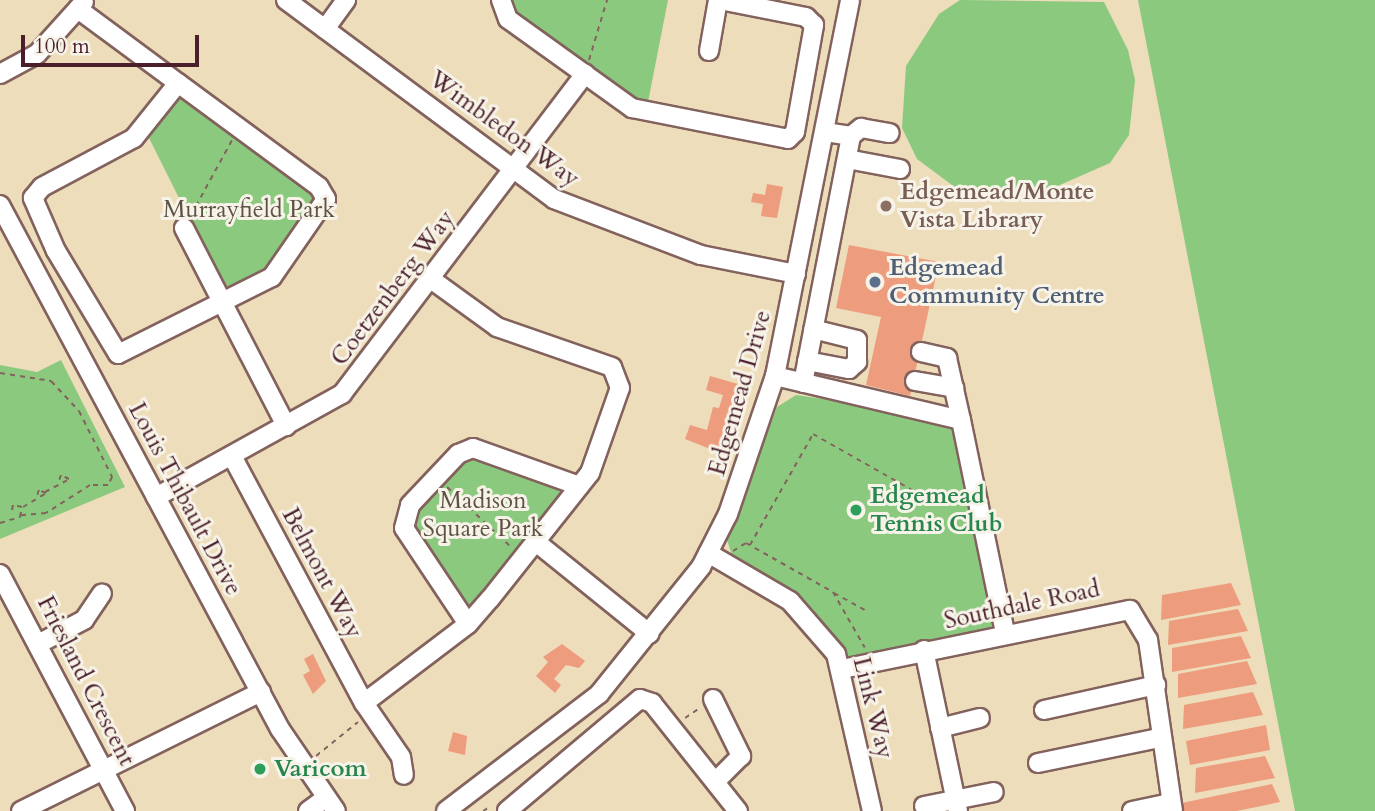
<!DOCTYPE html>
<html>
<head>
<meta charset="utf-8">
<style>
	body { margin:0 }
	#map { position:relative; width:1375px; height:811px; overflow:hidden; background:#edddba; font-family:Cardo,serif }
	div>[style] { position:absolute }
	[style*='--x'] { left:calc(var(--x)*1px); top:calc(var(--y)*1px); width:calc(var(--w)*1px); rotate:calc(var(--a)*1deg) }
	.green>* { inset:0; background:#8bc97f }
	.building>* { inset:0; background:#ee9c7e }
	.path>* { height:2px; margin-top:-1px; transform-origin:0; background:repeating-linear-gradient(90deg,#83625d 0 5px,transparent 0 10px) }
	.roads { filter:drop-shadow(2px 0 #83625d) drop-shadow(-2px 0 #83625d) drop-shadow(0 2px #83625d) drop-shadow(0 -2px #83625d) }
	.minor>* { height:18px; margin:-9px; padding:0 9px; transform-origin:9px; border-radius:9px; background:#fff }
	.dots>* { width:19px; height:19px; translate:-50% -50%; box-sizing:border-box; border:4px solid #f7f3e8; border-radius:50% }
	span { translate:-50% -50%; white-space:nowrap; text-align:center; line-height:1.15; -webkit-text-stroke:6px #f7f3e8; paint-order:stroke }
	.street-label { font-size:24px; color:#4a1f2b }
	.education-label { font-size:24px; color:#785e54; font-weight:700 }
	.left { translate:0 -50%; text-align:left }
	.park-label { font-size:24px; color:#5e5244 }
	.service-label { font-size:24px; color:#4e5e75; font-weight:700 }
	.leisure-label { font-size:24px; color:#27864d; font-weight:700 }
	.scale { position:absolute; left:21px; top:35px; width:178px; height:32px; box-sizing:border-box; border:4px solid #4a1f2b; border-top:0; padding-left:9px; font-size:21px; line-height:24px; white-space:nowrap; color:#4a1f2b; -webkit-text-stroke:5px #f7f3e8; paint-order:stroke }
</style>
</head>
<body>
<div id="map">
	<div class="green">
		<i style="clip-path:polygon(507px 0,668px 0,647px 107px,509px 11px)"></i>
		<i style="clip-path:polygon(960px 0,1104px 2px,1128px 50px,1135px 80px,1129px 135px,1110px 163px,1053px 188px,1002px 196px,956px 188px,917px 159px,902px 128px,906px 66px,939px 14px)"></i>
		<i style="clip-path:polygon(1138px 0,1375px 0,1375px 811px,1295px 811px)"></i>
		<i style="clip-path:polygon(182px 96px,318px 196px,272px 268px,226px 292px,147px 134px)"></i>
		<i style="clip-path:polygon(61px 360px,125px 487px,0 539px,0 365px,37px 372px)"></i>
		<i style="clip-path:polygon(796px 395px,953px 418px,996px 629px,848px 662px,789px 588px,733px 558px,727px 540px,777px 407px)"></i>
		<i style="clip-path:polygon(468px 453px,560px 481px,567px 493px,470px 607px,409px 528px,411px 516px)"></i>
	</div>
	<div class="building">
		<i style="clip-path:polygon(767px 184px,783px 187px,777px 218px,761px 216px,763px 204px,751px 202px,753px 193px,765px 195px)"></i>
		<i style="clip-path:polygon(849px 245px,939px 262px,910px 396px,866px 385px,881px 317px,836px 308px)"></i>
		<i style="clip-path:polygon(710px 376px,738px 384px,718px 452px,685px 439px,690px 425px,707px 430px,713px 407px,719px 408px,723px 395px,706px 390px)"></i>
		<i style="clip-path:polygon(1231px 583px,1241px 605px,1161px 620px,1162px 595px)"></i>
		<i style="clip-path:polygon(1238px 609px,1248px 631px,1168px 645px,1169px 621px)"></i>
		<i style="clip-path:polygon(1241px 636px,1251px 658px,1172px 672px,1172px 648px)"></i>
		<i style="clip-path:polygon(562px 644px,585px 661px,579px 668px,566px 665px,554px 679px,561px 685px,555px 693px,536px 676px,548px 662px,543px 657px)"></i>
		<i style="clip-path:polygon(313px 654px,326px 681px,313px 694px,303px 675px,310px 671px,304px 659px)"></i>
		<i style="clip-path:polygon(1247px 661px,1257px 684px,1178px 698px,1178px 674px)"></i>
		<i style="clip-path:polygon(1253px 692px,1263px 715px,1183px 729px,1184px 705px)"></i>
		<i style="clip-path:polygon(1266px 725px,1270px 750px,1190px 765px,1186px 741px)"></i>
		<i style="clip-path:polygon(453px 732px,467px 736px,465px 755px,448px 751px)"></i>
		<i style="clip-path:polygon(1265px 756px,1275px 778px,1195px 793px,1196px 768px)"></i>
		<i style="clip-path:polygon(1272px 784px,1280px 802px,1237px 811px,1178px 811px,1177px 804px)"></i>
	</div>
	<div class="path">
		<i style="--x:589;--y:60;--w:63;--a:-73.3"></i>
		<i style="--x:191;--y:215;--w:85;--a:-61.3"></i>
		<i style="--x:0;--y:373;--w:52;--a:8.9"></i>
		<i style="--x:51;--y:381;--w:41;--a:47"></i>
		<i style="--x:79;--y:411;--w:74;--a:63.4"></i>
		<i style="--x:112;--y:477;--w:9;--a:117"></i>
		<i style="--x:108;--y:485;--w:18;--a:180"></i>
		<i style="--x:90;--y:485;--w:52;--a:147.5"></i>
		<i style="--x:46;--y:513;--w:25;--a:175"></i>
		<i style="--x:447;--y:487;--w:89;--a:43.2"></i>
		<i style="--x:45;--y:492;--w:27;--a:-28"></i>
		<i style="--x:69;--y:479;--w:9;--a:-153"></i>
		<i style="--x:61;--y:475;--w:9;--a:111"></i>
		<i style="--x:23;--y:507;--w:27;--a:-31"></i>
		<i style="--x:46;--y:493;--w:8;--a:-157"></i>
		<i style="--x:39;--y:490;--w:9;--a:111"></i>
		<i style="--x:0;--y:523;--w:21;--a:-17"></i>
		<i style="--x:20;--y:517;--w:10;--a:-79"></i>
		<i style="--x:22;--y:507;--w:9;--a:-167"></i>
		<i style="--x:13;--y:505;--w:10;--a:101"></i>
		<i style="--x:750;--y:545;--w:128;--a:-60.4"></i>
		<i style="--x:813;--y:434;--w:132;--a:29.5"></i>
		<i style="--x:733;--y:551;--w:15;--a:-32"></i>
		<i style="--x:746;--y:543;--w:100;--a:29.4"></i>
		<i style="--x:833;--y:592;--w:64;--a:60.3"></i>
		<i style="--x:834;--y:593;--w:37;--a:29"></i>
		<i style="--x:685;--y:718;--w:18;--a:-34"></i>
		<i style="--x:316;--y:756;--w:54;--a:-39"></i>
		<i style="--x:483;--y:811;--w:9;--a:-32"></i>
	</div>
	<div class="roads">
		<div class="minor">
			<i style="--x:286;--y:0;--w:334;--a:36.6"></i>
			<i style="--x:554;--y:199;--w:157;--a:20.9"></i>
			<i style="--x:701;--y:255;--w:97;--a:11.3"></i>
			<i style="--x:501;--y:0;--w:20;--a:70"></i>
			<i style="--x:508;--y:19;--w:153;--a:35.7"></i>
			<i style="--x:632;--y:108;--w:159;--a:11.2"></i>
			<i style="--x:788;--y:139;--w:10;--a:-45"></i>
			<i style="--x:795;--y:132;--w:109;--a:-79.9"></i>
			<i style="--x:814;--y:25;--w:11;--a:-135"></i>
			<i style="--x:806;--y:17;--w:88;--a:-168.8"></i>
			<i style="--x:78;--y:9;--w:124;--a:36.5"></i>
			<i style="--x:178;--y:83;--w:175;--a:36.4"></i>
			<i style="--x:319;--y:187;--w:14;--a:60"></i>
			<i style="--x:326;--y:199;--w:95;--a:124.7"></i>
			<i style="--x:272;--y:277;--w:172;--a:153.4"></i>
			<i style="--x:118;--y:354;--w:120;--a:-121"></i>
			<i style="--x:56;--y:251;--w:58;--a:-113.5"></i>
			<i style="--x:33;--y:198;--w:14;--a:-51"></i>
			<i style="--x:42;--y:187;--w:104;--a:-28"></i>
			<i style="--x:134;--y:138;--w:70;--a:-51.3"></i>
			<i style="--x:325;--y:29;--w:36;--a:-54"></i>
			<i style="--x:709;--y:51;--w:52;--a:-80"></i>
			<i style="--x:0;--y:74;--w:42;--a:-28.4"></i>
			<i style="--x:37;--y:54;--w:70;--a:-47.9"></i>
			<i style="--x:851;--y:136;--w:13;--a:-39"></i>
			<i style="--x:861;--y:128;--w:29;--a:10"></i>
			<i style="--x:847;--y:159;--w:54;--a:10.7"></i>
			<i style="--x:0;--y:205;--w:594;--a:61.88"></i>
			<i style="--x:280;--y:729;--w:99;--a:55.7"></i>
			<i style="--x:184;--y:228;--w:223;--a:62.7"></i>
			<i style="--x:921;--y:352;--w:27;--a:13"></i>
			<i style="--x:947;--y:358;--w:64;--a:77.3"></i>
			<i style="--x:807;--y:361;--w:43;--a:10.8"></i>
			<i style="--x:849;--y:369;--w:11;--a:-41"></i>
			<i style="--x:857;--y:362;--w:22;--a:-90"></i>
			<i style="--x:857;--y:340;--w:45;--a:-166"></i>
			<i style="--x:775;--y:376;--w:191;--a:13.3"></i>
			<i style="--x:961;--y:420;--w:217;--a:78.3"></i>
			<i style="--x:915;--y:381;--w:40;--a:10"></i>
			<i style="--x:803;--y:383;--w:252;--a:-79"></i>
			<i style="--x:851;--y:136;--w:25;--a:-171"></i>
			<i style="--x:232;--y:456;--w:280;--a:61.9"></i>
			<i style="--x:364;--y:703;--w:65;--a:55.6"></i>
			<i style="--x:401;--y:757;--w:18;--a:81"></i>
			<i style="--x:156;--y:497;--w:213;--a:-29"></i>
			<i style="--x:342;--y:394;--w:402;--a:-52.8"></i>
			<i style="--x:536;--y:542;--w:146;--a:38.9"></i>
			<i style="--x:708;--y:553;--w:95;--a:30.3"></i>
			<i style="--x:790;--y:601;--w:70;--a:49"></i>
			<i style="--x:836;--y:654;--w:161;--a:77.1"></i>
			<i style="--x:0;--y:574;--w:268;--a:62.2"></i>
			<i style="--x:468;--y:624;--w:115;--a:-123.7"></i>
			<i style="--x:404;--y:528;--w:24;--a:-75"></i>
			<i style="--x:410;--y:505;--w:70;--a:-46.7"></i>
			<i style="--x:458;--y:454;--w:16;--a:-22"></i>
			<i style="--x:473;--y:448;--w:113;--a:19.7"></i>
			<i style="--x:40;--y:643;--w:50;--a:-27.6"></i>
			<i style="--x:84;--y:620;--w:32;--a:-56"></i>
			<i style="--x:924;--y:650;--w:165;--a:78.1"></i>
			<i style="--x:842;--y:669;--w:294;--a:-11.6"></i>
			<i style="--x:1130;--y:610;--w:35;--a:59"></i>
			<i style="--x:1148;--y:640;--w:173;--a:81.7"></i>
			<i style="--x:713;--y:699;--w:64;--a:63.8"></i>
			<i style="--x:741;--y:756;--w:35;--a:135"></i>
			<i style="--x:364;--y:703;--w:131;--a:-37.2"></i>
			<i style="--x:468;--y:624;--w:33;--a:-49"></i>
			<i style="--x:490;--y:599;--w:161;--a:-51.6"></i>
			<i style="--x:590;--y:473;--w:90;--a:-70.6"></i>
			<i style="--x:620;--y:388;--w:22;--a:-111"></i>
			<i style="--x:612;--y:367;--w:122;--a:-160.8"></i>
			<i style="--x:497;--y:327;--w:80;--a:-144.1"></i>
			<i style="--x:1044;--y:710;--w:115;--a:-12.6"></i>
			<i style="--x:940;--y:728;--w:41;--a:-14"></i>
			<i style="--x:1038;--y:763;--w:124;--a:-11.7"></i>
			<i style="--x:924;--y:806;--w:71;--a:-11.3"></i>
			<i style="--x:21;--y:811;--w:268;--a:-26.4"></i>
			<i style="--x:308;--y:811;--w:22;--a:-36"></i>
			<i style="--x:446;--y:811;--w:193;--a:-37.4"></i>
			<i style="--x:599;--y:694;--w:163;--a:-51.2"></i>
			<i style="--x:701;--y:567;--w:59;--a:-63"></i>
			<i style="--x:728;--y:514;--w:146;--a:-71.2"></i>
			<i style="--x:775;--y:376;--w:383;--a:-78.7"></i>
			<i style="--x:507;--y:811;--w:174;--a:-40.1"></i>
			<i style="--x:640;--y:699;--w:13;--a:18"></i>
			<i style="--x:652;--y:703;--w:138;--a:51.5"></i>
			<i style="--x:1132;--y:811;--w:40;--a:-12"></i>
		</div>
	</div>
	<div class="dots">
		<i style="left:886px;top:206px;background:#8d6e63"></i>
		<i style="left:875px;top:282px;background:#5c6f8a"></i>
		<i style="left:856px;top:510px;background:#2e9e5b"></i>
		<i style="left:260px;top:769px;background:#2e9e5b"></i>
	</div>
	<div class="street-label">
		<span style="left:504px;top:129px;rotate:36deg">Wimbledon Way</span>
		<span style="left:393px;top:288px;rotate:-53deg">Coetzenberg Way</span>
		<span style="left:740px;top:393px;rotate:-74deg">Edgemead Drive</span>
		<span style="left:185px;top:499px;rotate:62deg">Louis Thibault Drive</span>
		<span style="left:322px;top:573px;rotate:62deg">Belmont Way</span>
		<span style="left:1022px;top:605px;rotate:-12deg">Southdale Road</span>
		<span style="left:86px;top:681px;rotate:63deg">Friesland Crescent</span>
		<span style="left:873px;top:708px;rotate:76deg">Link Way</span>
	</div>
	<div class="education-label">
		<span class="left" style="left:900px;top:206px">Edgemead/Monte<br>Vista Library</span>
	</div>
	<div class="park-label">
		<span style="left:249px;top:210px">Murrayfield Park</span>
		<span style="left:483px;top:515px">Madison<br>Square Park</span>
	</div>
	<div class="service-label">
		<span class="left" style="left:889px;top:282px">Edgemead<br>Community Centre</span>
	</div>
	<div class="leisure-label">
		<span class="left" style="left:870px;top:510px">Edgemead<br>Tennis Club</span>
		<span class="left" style="left:274px;top:769px">Varicom</span>
	</div>
	<div class="scale">100 m</div>
</div>
</body>
</html>
